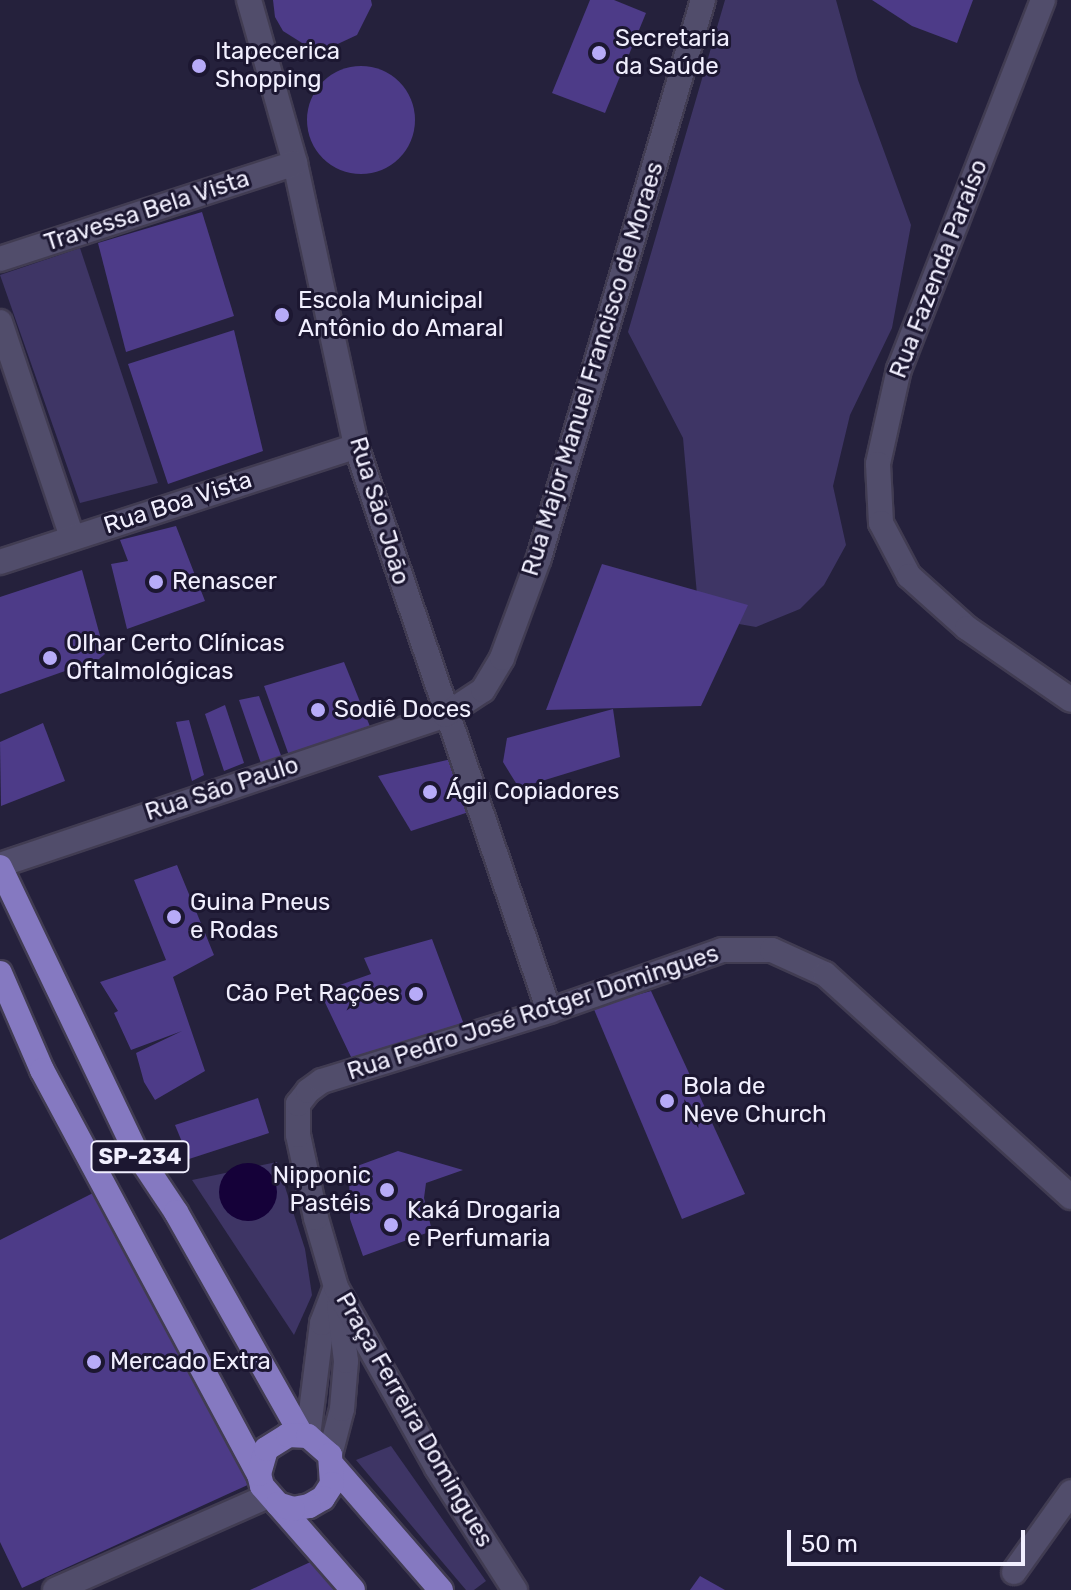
<!DOCTYPE html>
<html>
<head>
<meta charset="utf-8">
<style>
	body { margin:0 }
	#map { position:relative; width:1071px; height:1590px; overflow:hidden; background:#25213c; font-family:Rubik,sans-serif }
	div>[style] { position:absolute }
	[style*='--x'] { left:calc(var(--x)*1px); top:calc(var(--y)*1px); width:calc(var(--w)*1px); rotate:calc(var(--a)*1deg) }
	.green>* { inset:0; background:#3e3565 }
	.water>* { inset:0; background:#150139 }
	.round { border-radius:50% }
	.building>* { inset:0; background:#4d3b88 }
	.roads { filter:drop-shadow(2px 0 #413c52) drop-shadow(-2px 0 #413c52) drop-shadow(0 2px #413c52) drop-shadow(0 -2px #413c52) }
	.minor>* { height:24px; margin:-12px; padding:0 12px; transform-origin:12px; border-radius:12px; background:#514d6b }
	.major>* { height:24px; margin:-12px; padding:0 12px; transform-origin:12px; border-radius:12px; background:#8579c1 }
	.dots>* { width:22px; height:22px; translate:-50% -50%; box-sizing:border-box; border:4px solid #1c1731; border-radius:50% }
	span { translate:-50% -50%; white-space:nowrap; text-align:center; line-height:1.15; -webkit-text-stroke:6px #1c1731; paint-order:stroke }
	.shield-label span { padding:2px 6px; background:#1c1731; border:2px solid; border-radius:6px; -webkit-text-stroke-width:0 }
	.shield-label { font-size:22px; color:#f1effe; font-weight:700 }
	.poi-label { font-size:24px; color:#f1effe }
	.left { translate:0 -50%; text-align:left }
	.right { translate:-100% -50%; text-align:right }
	.street-label { font-size:24px; color:#f1effe }
	.scale { position:absolute; left:787px; top:1530px; width:238px; height:36px; box-sizing:border-box; border:4px solid #f1effe; border-top:0; padding-left:10px; font-size:24px; line-height:28px; white-space:nowrap; color:#f1effe; -webkit-text-stroke:6px #1c1731; paint-order:stroke }
</style>
</head>
<body>
<div id="map">
	<div class="green">
		<i style="clip-path:polygon(725px 0,836px 0,858px 80px,911px 225px,892px 328px,850px 415px,833px 486px,846px 545px,824px 585px,800px 609px,756px 627px,699px 617px,683px 438px,628px 332px)"></i>
		<i style="clip-path:polygon(80px 248px,158px 483px,80px 503px,0 275px)"></i>
		<i style="clip-path:polygon(277px 1162px,305px 1249px,312px 1295px,294px 1335px,192px 1180px)"></i>
		<i style="clip-path:polygon(391px 1446px,486px 1581px,474px 1590px,466px 1590px,356px 1460px)"></i>
	</div>
	<div class="water">
		<i class="round" style="left:219px;top:1163px;width:58px;height:58px"></i>
	</div>
	<div class="building">
		<i style="clip-path:polygon(273px 0,371px 0,372px 5px,357px 35px,327px 49px,310px 48px,283px 31px,275px 17px)"></i>
		<i style="clip-path:polygon(590px 0,614px 0,646px 13px,605px 113px,552px 93px)"></i>
		<i style="clip-path:polygon(872px 0,973px 0,957px 43px,912px 26px)"></i>
		<i class="round" style="left:307px;top:66px;width:108px;height:108px"></i>
		<i style="clip-path:polygon(202px 212px,234px 316px,126px 352px,98px 243px)"></i>
		<i style="clip-path:polygon(234px 330px,263px 451px,168px 484px,128px 364px)"></i>
		<i style="clip-path:polygon(176px 526px,205px 601px,127px 629px,111px 564px,128px 561px,120px 540px)"></i>
		<i style="clip-path:polygon(602px 564px,748px 605px,701px 706px,546px 710px)"></i>
		<i style="clip-path:polygon(82px 570px,105px 654px,99px 659px,0 694px,0 597px)"></i>
		<i style="clip-path:polygon(344px 662px,373px 734px,291px 761px,264px 686px)"></i>
		<i style="clip-path:polygon(259px 696px,282px 758px,263px 769px,239px 700px)"></i>
		<i style="clip-path:polygon(225px 705px,244px 763px,224px 771px,205px 714px)"></i>
		<i style="clip-path:polygon(613px 709px,620px 757px,519px 788px,503px 762px,507px 738px)"></i>
		<i style="clip-path:polygon(189px 720px,204px 775px,192px 781px,176px 722px)"></i>
		<i style="clip-path:polygon(43px 723px,65px 781px,1px 806px,0 742px)"></i>
		<i style="clip-path:polygon(460px 757px,478px 809px,411px 831px,378px 776px)"></i>
		<i style="clip-path:polygon(177px 865px,214px 955px,173px 977px,205px 1071px,155px 1100px,144px 1082px,136px 1053px,182px 1031px,131px 1050px,114px 1013px,118px 1011px,100px 982px,166px 960px,134px 880px)"></i>
		<i style="clip-path:polygon(432px 939px,466px 1030px,402px 1049px,352px 1059px,320px 992px,371px 974px,364px 958px)"></i>
		<i style="clip-path:polygon(651px 991px,745px 1194px,682px 1219px,593px 1007px)"></i>
		<i style="clip-path:polygon(258px 1098px,269px 1133px,189px 1159px,175px 1125px)"></i>
		<i style="clip-path:polygon(398px 1151px,463px 1170px,426px 1183px,424px 1198px,432px 1231px,363px 1256px,350px 1219px,349px 1169px)"></i>
		<i style="clip-path:polygon(97px 1191px,252px 1483px,22px 1588px,0 1542px,0 1240px)"></i>
		<i style="clip-path:polygon(319px 1558px,347px 1590px,250px 1590px)"></i>
		<i style="clip-path:polygon(700px 1576px,725px 1590px,690px 1590px)"></i>
	</div>
	<div class="roads">
		<div class="minor">
			<i style="--x:249;--y:0;--w:169;--a:74.2"></i>
			<i style="--x:295;--y:163;--w:289;--a:77.8"></i>
			<i style="--x:356;--y:446;--w:597;--a:71.14"></i>
			<i style="--x:1043;--y:0;--w:396;--a:111.3"></i>
			<i style="--x:899;--y:369;--w:97;--a:102.5"></i>
			<i style="--x:878;--y:464;--w:59;--a:87.1"></i>
			<i style="--x:881;--y:523;--w:60;--a:62.2"></i>
			<i style="--x:909;--y:576;--w:78;--a:41.9"></i>
			<i style="--x:967;--y:628;--w:126;--a:34.7"></i>
			<i style="--x:0;--y:259;--w:310;--a:-18"></i>
			<i style="--x:0;--y:322;--w:227;--a:71.5"></i>
			<i style="--x:0;--y:562;--w:374;--a:-18"></i>
			<i style="--x:0;--y:865;--w:470;--a:-18.6"></i>
			<i style="--x:445;--y:715;--w:45;--a:-33.3"></i>
			<i style="--x:483;--y:690;--w:37;--a:-59"></i>
			<i style="--x:502;--y:658;--w:107;--a:-69.7"></i>
			<i style="--x:539;--y:558;--w:582;--a:-73.62"></i>
			<i style="--x:308;--y:1436;--w:114;--a:-82.9"></i>
			<i style="--x:322;--y:1323;--w:36;--a:-69"></i>
			<i style="--x:330;--y:1455;--w:48;--a:-75.4"></i>
			<i style="--x:342;--y:1409;--w:48;--a:-85.2"></i>
			<i style="--x:346;--y:1361;--w:56;--a:-97.1"></i>
			<i style="--x:1014;--y:1572;--w:98;--a:-54.5"></i>
			<i style="--x:55;--y:1590;--w:233;--a:-23.8"></i>
			<i style="--x:515;--y:1590;--w:145;--a:-122.6"></i>
			<i style="--x:437;--y:1468;--w:207;--a:-119.2"></i>
			<i style="--x:336;--y:1287;--w:72;--a:-106.2"></i>
			<i style="--x:316;--y:1218;--w:85;--a:-102.2"></i>
			<i style="--x:298;--y:1135;--w:31;--a:-90"></i>
			<i style="--x:298;--y:1104;--w:16;--a:-52"></i>
			<i style="--x:308;--y:1091;--w:17;--a:-36"></i>
			<i style="--x:322;--y:1081;--w:238;--a:-17.1"></i>
			<i style="--x:549;--y:1011;--w:183;--a:-19.4"></i>
			<i style="--x:722;--y:950;--w:50;--a:0"></i>
			<i style="--x:772;--y:950;--w:58;--a:24.4"></i>
			<i style="--x:825;--y:974;--w:332;--a:42.2"></i>
		</div>
		<div class="major">
			<i style="--x:0;--y:867;--w:316;--a:64.5"></i>
			<i style="--x:136;--y:1152;--w:72;--a:56.3"></i>
			<i style="--x:176;--y:1212;--w:255;--a:60.6"></i>
			<i style="--x:0;--y:973;--w:106;--a:66.6"></i>
			<i style="--x:42;--y:1070;--w:459;--a:61.8"></i>
			<i style="--x:259;--y:1474;--w:12;--a:76"></i>
			<i style="--x:262;--y:1486;--w:138;--a:48.8"></i>
			<i style="--x:334;--y:1467;--w:163;--a:49"></i>
			<i style="--x:259;--y:1474;--w:26;--a:-74"></i>
			<i style="--x:266;--y:1449;--w:26;--a:-32"></i>
			<i style="--x:288;--y:1435;--w:20;--a:3"></i>
			<i style="--x:308;--y:1436;--w:29;--a:41"></i>
			<i style="--x:330;--y:1455;--w:29;--a:86"></i>
			<i style="--x:332;--y:1484;--w:17;--a:123"></i>
			<i style="--x:323;--y:1498;--w:16;--a:150"></i>
			<i style="--x:309;--y:1506;--w:16;--a:169"></i>
			<i style="--x:293;--y:1509;--w:16;--a:-162"></i>
		</div>
	</div>
	<div class="dots">
		<i style="left:599px;top:53px;background:#b7abf8"></i>
		<i style="left:199px;top:66px;background:#b7abf8"></i>
		<i style="left:282px;top:315px;background:#b7abf8"></i>
		<i style="left:156px;top:582px;background:#b7abf8"></i>
		<i style="left:50px;top:658px;background:#b7abf8"></i>
		<i style="left:318px;top:710px;background:#b7abf8"></i>
		<i style="left:430px;top:792px;background:#b7abf8"></i>
		<i style="left:174px;top:917px;background:#b7abf8"></i>
		<i style="left:416px;top:994px;background:#b7abf8"></i>
		<i style="left:667px;top:1101px;background:#b7abf8"></i>
		<i style="left:387px;top:1190px;background:#b7abf8"></i>
		<i style="left:391px;top:1225px;background:#b7abf8"></i>
		<i style="left:94px;top:1362px;background:#b7abf8"></i>
	</div>
	<div class="shield-label">
		<span style="left:140px;top:1157px">SP-234</span>
	</div>
	<div class="poi-label">
		<span class="left" style="left:615px;top:53px">Secretaria<br>da Saúde</span>
		<span class="left" style="left:215px;top:66px">Itapecerica<br>Shopping</span>
		<span class="left" style="left:298px;top:315px">Escola Municipal<br>Antônio do Amaral</span>
		<span class="left" style="left:172px;top:582px">Renascer</span>
		<span class="left" style="left:66px;top:658px">Olhar Certo Clínicas<br>Oftalmológicas</span>
		<span class="left" style="left:334px;top:710px">Sodiê Doces</span>
		<span class="left" style="left:446px;top:792px">Ágil Copiadores</span>
		<span class="left" style="left:190px;top:917px">Guina Pneus<br>e Rodas</span>
		<span class="right" style="left:400px;top:994px">Cão Pet Rações</span>
		<span class="left" style="left:683px;top:1101px">Bola de<br>Neve Church</span>
		<span class="right" style="left:371px;top:1190px">Nipponic<br>Pastéis</span>
		<span class="left" style="left:407px;top:1225px">Kaká Drogaria<br>e Perfumaria</span>
		<span class="left" style="left:110px;top:1362px">Mercado Extra</span>
	</div>
	<div class="street-label">
		<span style="left:147px;top:211px;rotate:-18deg">Travessa Bela Vista</span>
		<span style="left:939px;top:269px;rotate:-69deg">Rua Fazenda Paraíso</span>
		<span style="left:593px;top:369px;rotate:-73deg">Rua Major Manuel Francisco de Moraes</span>
		<span style="left:178px;top:503px;rotate:-18deg">Rua Boa Vista</span>
		<span style="left:379px;top:511px;rotate:73deg">Rua São João</span>
		<span style="left:222px;top:789px;rotate:-18deg">Rua São Paulo</span>
		<span style="left:533px;top:1013px;rotate:-18deg">Rua Pedro José Rotger Domingues</span>
		<span style="left:414px;top:1420px;rotate:60deg">Praça Ferreira Domingues</span>
	</div>
	<div class="scale">50 m</div>
</div>
</body>
</html>
